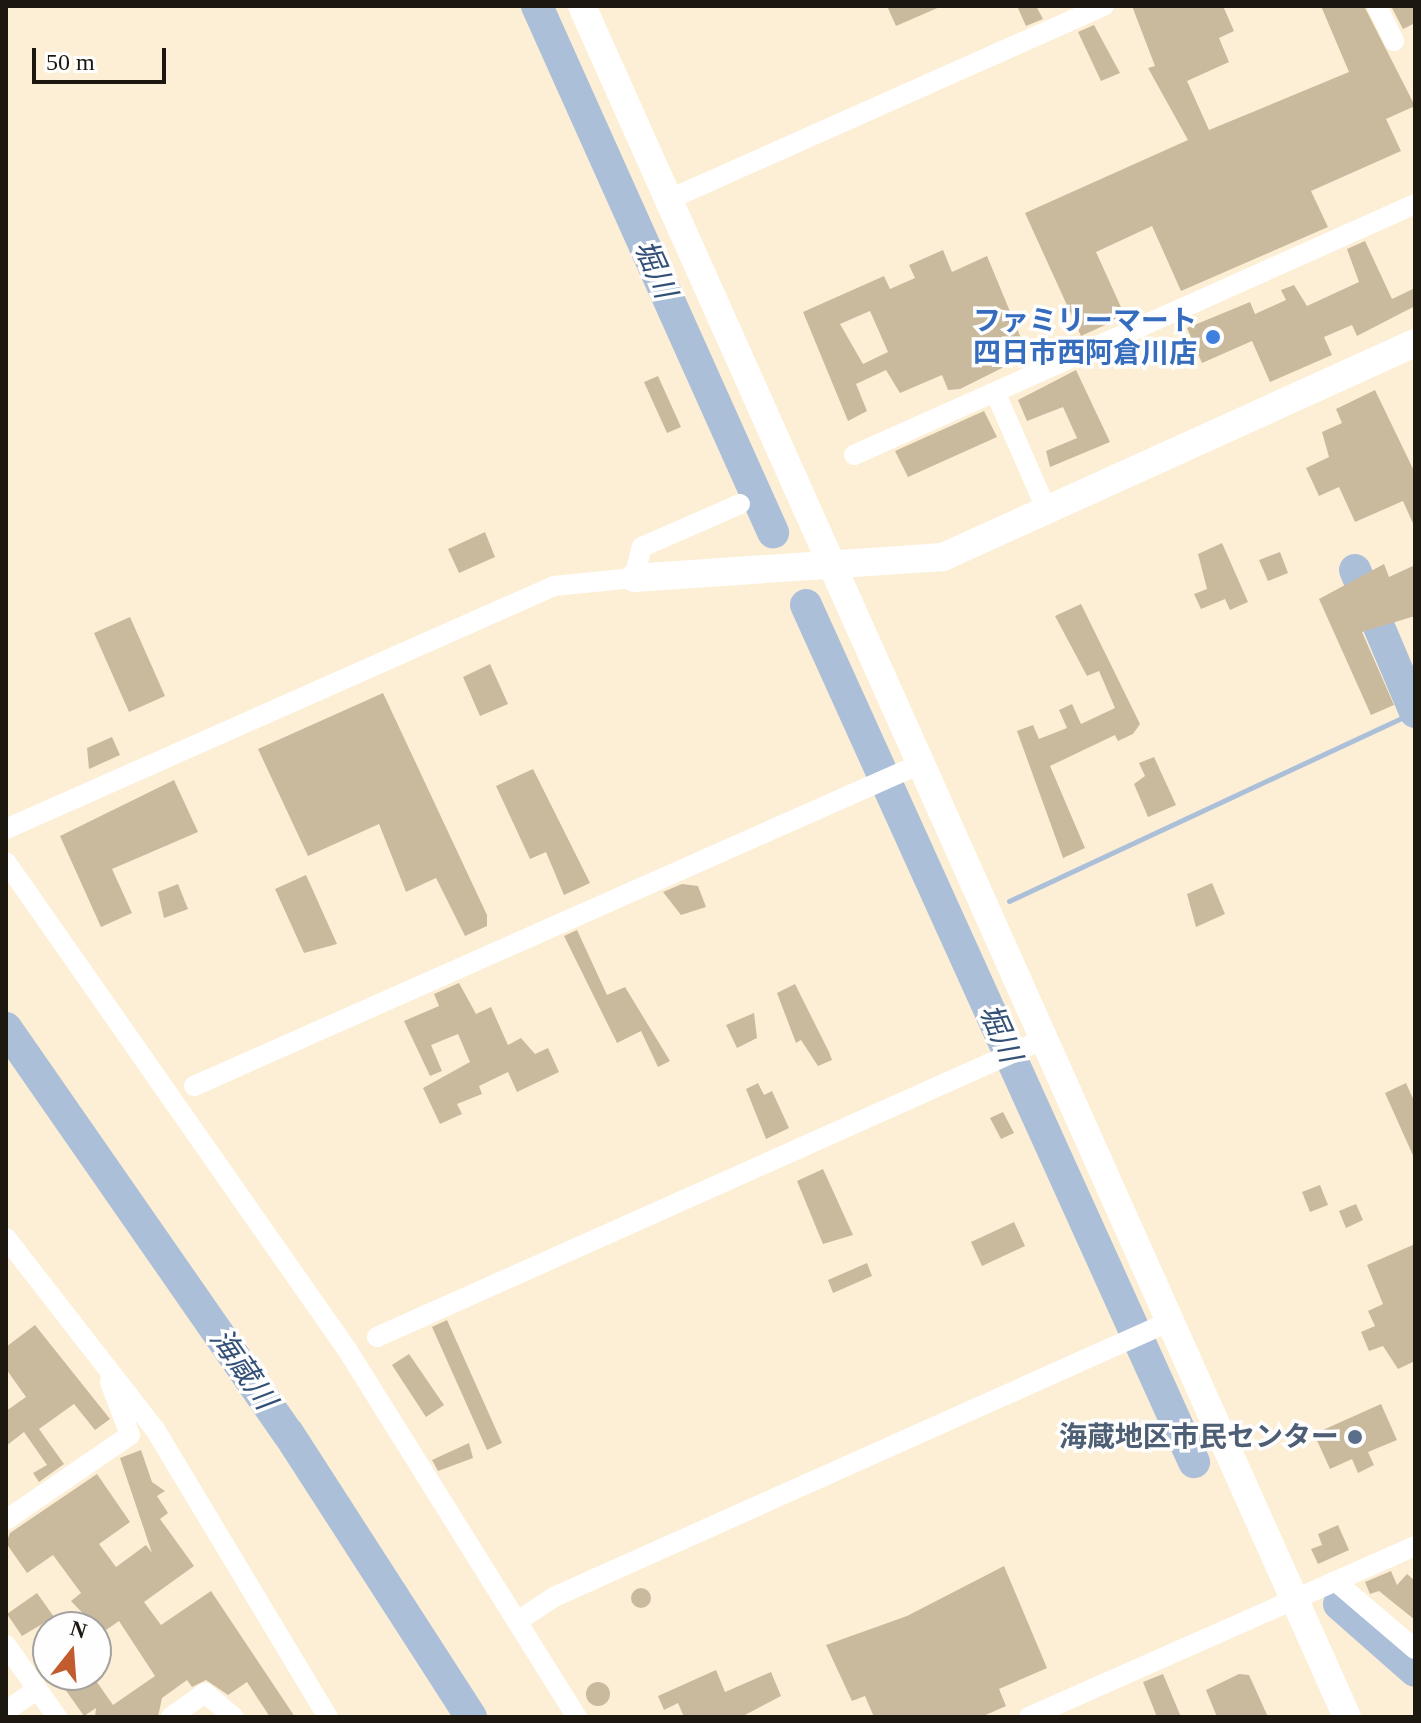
<!DOCTYPE html>
<html>
<head>
<meta charset="utf-8">
<style>
	body { margin:0 }
	#map { position:relative; width:1421px; height:1723px; overflow:hidden; background:#fdefd5; font-family:"Times New Roman","Noto Sans JP",serif }
	div>[style] { position:absolute }
	[style*='--x'] { left:calc(var(--x)*1px); top:calc(var(--y)*1px); width:calc(var(--w)*1px); rotate:calc(var(--a)*1deg) }
	.stream>* { height:5px; margin:-2.5px; padding:0 2.5px; transform-origin:2.5px; border-radius:2.5px; background:#acbfd9 }
	.river>* { height:32px; margin:-16px; padding:0 16px; transform-origin:16px; border-radius:16px; background:#acbfd9 }
	.building>* { inset:0; background:#c9ba9d }
	.round { border-radius:50% }
	.street>* { height:20px; margin:-10px; padding:0 10px; transform-origin:10px; border-radius:10px; background:#fff }
	.secondary>* { height:28px; margin:-14px; padding:0 14px; transform-origin:14px; border-radius:14px; background:#fff }
	.dots>* { width:22px; height:22px; translate:-50% -50%; box-sizing:border-box; border:4px solid #fefefe; border-radius:50% }
	span { translate:-50% -50%; white-space:nowrap; text-align:center; line-height:1.15; -webkit-text-stroke:7px #fefefe; paint-order:stroke }
	.shop-label { font-size:28px; color:#366cbe; font-weight:700 }
	.right { translate:-100% -50%; text-align:right }
	.service-label { font-size:28px; color:#4e5e75; font-weight:700 }
	.water-label { font-size:30px; color:#335177; font-style:italic }
	.frame { position:absolute; inset:0; border:8px solid #1d180f; pointer-events:none }
	.north { position:absolute; left:32px; top:1611px; width:80px; height:80px; box-sizing:border-box; background:#fefefe; border:2px solid #a4a29e; border-radius:50%; rotate:17deg; font-size:22px; font-weight:700; line-height:32px; text-align:center; color:#1d180f }
	.north::after { content:''; display:block; margin:auto; width:28px; height:36px; background:#c25b2d; clip-path:polygon(50% 0,100% 100%,50% 72%,0 100%) }
	.scale { position:absolute; left:32px; top:48px; width:134px; height:36px; box-sizing:border-box; border:4px solid #1d180f; border-top:0; padding-left:10px; font-size:24px; line-height:28px; white-space:nowrap; color:#1d180f; -webkit-text-stroke:6px #fefefe; paint-order:stroke }
</style>
</head>
<body>
<div id="map">
	<div class="stream">
		<i style="--x:1009;--y:901;--w:448;--a:-25"></i>
	</div>
	<div class="river">
		<i style="--x:537;--y:6;--w:577;--a:65.84"></i>
		<i style="--x:1355;--y:570;--w:154;--a:67.1"></i>
		<i style="--x:806;--y:605;--w:941;--a:65.64"></i>
		<i style="--x:6;--y:1028;--w:494;--a:55.2"></i>
		<i style="--x:288;--y:1433;--w:338;--a:57.2"></i>
		<i style="--x:1339;--y:1604;--w:101;--a:41.4"></i>
	</div>
	<div class="building">
		<i style="clip-path:polygon(887px 6px,942px 6px,896px 26px)"></i>
		<i style="clip-path:polygon(1017px 6px,1036px 6px,1043px 19px,1026px 26px)"></i>
		<i style="clip-path:polygon(1132px 6px,1223px 6px,1234px 31px,1219px 38px,1229px 62px,1187px 81px,1209px 130px,1349px 72px,1321px 6px,1364px 6px,1415px 106px,1386px 119px,1401px 151px,1311px 191px,1328px 227px,1181px 291px,1152px 226px,1096px 252px,1125px 316px,1081px 336px,1025px 213px,1188px 140px,1148px 68px,1155px 66px)"></i>
		<i style="clip-path:polygon(1391px 6px,1415px 6px,1415px 23px,1403px 29px)"></i>
		<i style="clip-path:polygon(1094px 25px,1120px 73px,1101px 81px,1078px 32px)"></i>
		<i style="clip-path:polygon(1365px 241px,1392px 299px,1415px 288px,1415px 306px,1357px 336px,1352px 325px,1324px 337px,1332px 355px,1270px 382px,1252px 341px,1202px 363px,1187px 328px,1250px 302px,1255px 314px,1286px 300px,1281px 290px,1294px 285px,1307px 306px,1359px 282px,1347px 249px)"></i>
		<i style="clip-path:polygon(evenodd,943px 250px,952px 272px,987px 256px,1028px 355px,960px 389px,948px 390px,942px 375px,900px 393px,886px 370px,856px 384px,867px 411px,848px 421px,803px 312px,884px 276px,890px 289px,915px 278px,909px 265px,943px 250px,870px 311px,888px 352px,863px 364px,840px 324px,870px 311px)"></i>
		<i style="clip-path:polygon(1076px 370px,1110px 442px,1050px 467px,1046px 451px,1077px 438px,1063px 407px,1027px 421px,1018px 400px)"></i>
		<i style="clip-path:polygon(658px 376px,681px 427px,667px 433px,644px 382px)"></i>
		<i style="clip-path:polygon(1375px 390px,1415px 473px,1415px 528px,1403px 501px,1355px 522px,1339px 487px,1319px 496px,1306px 468px,1329px 457px,1322px 432px,1342px 423px,1336px 409px)"></i>
		<i style="clip-path:polygon(984px 411px,997px 437px,908px 477px,895px 451px)"></i>
		<i style="clip-path:polygon(485px 532px,495px 557px,459px 573px,448px 549px)"></i>
		<i style="clip-path:polygon(1222px 543px,1248px 602px,1230px 610px,1225px 599px,1201px 609px,1194px 594px,1207px 589px,1198px 554px)"></i>
		<i style="clip-path:polygon(1280px 552px,1288px 573px,1268px 581px,1259px 560px)"></i>
		<i style="clip-path:polygon(1384px 564px,1389px 577px,1415px 565px,1415px 616px,1362px 632px,1394px 705px,1371px 715px,1319px 599px)"></i>
		<i style="clip-path:polygon(1081px 604px,1140px 724px,1133px 734px,1118px 741px,1115px 735px,1050px 766px,1085px 848px,1063px 858px,1017px 731px,1033px 725px,1039px 739px,1067px 728px,1059px 710px,1072px 704px,1081px 724px,1115px 708px,1099px 671px,1087px 676px,1055px 616px)"></i>
		<i style="clip-path:polygon(130px 617px,165px 696px,129px 712px,94px 633px)"></i>
		<i style="clip-path:polygon(490px 664px,508px 704px,480px 716px,463px 677px)"></i>
		<i style="clip-path:polygon(383px 693px,487px 915px,487px 926px,465px 936px,436px 878px,406px 892px,379px 824px,308px 856px,258px 749px)"></i>
		<i style="clip-path:polygon(112px 737px,120px 755px,89px 769px,87px 748px)"></i>
		<i style="clip-path:polygon(1154px 757px,1176px 805px,1148px 817px,1134px 784px,1145px 776px,1139px 763px)"></i>
		<i style="clip-path:polygon(533px 769px,590px 883px,564px 895px,546px 852px,530px 859px,496px 786px)"></i>
		<i style="clip-path:polygon(174px 780px,198px 832px,112px 869px,132px 913px,101px 927px,60px 836px)"></i>
		<i style="clip-path:polygon(306px 875px,337px 944px,304px 953px,275px 889px)"></i>
		<i style="clip-path:polygon(1212px 883px,1225px 914px,1196px 927px,1187px 894px)"></i>
		<i style="clip-path:polygon(178px 884px,188px 909px,164px 918px,158px 892px)"></i>
		<i style="clip-path:polygon(682px 884px,698px 886px,706px 907px,681px 915px,663px 892px)"></i>
		<i style="clip-path:polygon(577px 930px,607px 995px,625px 987px,670px 1061px,658px 1067px,641px 1031px,617px 1043px,564px 936px)"></i>
		<i style="clip-path:polygon(459px 983px,476px 1014px,491px 1007px,508px 1045px,521px 1038px,535px 1054px,548px 1048px,559px 1072px,517px 1092px,508px 1072px,479px 1086px,482px 1094px,457px 1104px,462px 1114px,440px 1124px,423px 1088px,470px 1062px,458px 1034px,431px 1045px,442px 1071px,430px 1076px,404px 1021px,439px 1006px,434px 994px)"></i>
		<i style="clip-path:polygon(795px 984px,829px 1052px,832px 1060px,818px 1066px,801px 1040px,796px 1043px,777px 993px)"></i>
		<i style="clip-path:polygon(754px 1013px,757px 1038px,737px 1048px,726px 1025px)"></i>
		<i style="clip-path:polygon(758px 1083px,764px 1095px,772px 1091px,789px 1128px,766px 1139px,746px 1089px)"></i>
		<i style="clip-path:polygon(1406px 1083px,1415px 1103px,1415px 1160px,1385px 1093px)"></i>
		<i style="clip-path:polygon(1003px 1112px,1014px 1133px,1001px 1139px,990px 1118px)"></i>
		<i style="clip-path:polygon(823px 1169px,853px 1235px,823px 1244px,797px 1181px)"></i>
		<i style="clip-path:polygon(1320px 1185px,1328px 1205px,1310px 1212px,1302px 1192px)"></i>
		<i style="clip-path:polygon(1356px 1204px,1363px 1220px,1346px 1228px,1339px 1211px)"></i>
		<i style="clip-path:polygon(1014px 1222px,1025px 1246px,982px 1266px,971px 1242px)"></i>
		<i style="clip-path:polygon(1415px 1244px,1415px 1361px,1398px 1369px,1383px 1346px,1369px 1351px,1361px 1332px,1375px 1326px,1368px 1311px,1383px 1304px,1367px 1265px)"></i>
		<i style="clip-path:polygon(867px 1263px,872px 1276px,833px 1293px,828px 1280px)"></i>
		<i style="clip-path:polygon(447px 1320px,502px 1443px,487px 1450px,432px 1327px)"></i>
		<i style="clip-path:polygon(35px 1325px,110px 1419px,95px 1430px,74px 1404px,39px 1429px,64px 1464px,39px 1482px,33px 1473px,47px 1465px,24px 1432px,6px 1446px,6px 1411px,26px 1397px,6px 1369px,6px 1347px)"></i>
		<i style="clip-path:polygon(409px 1354px,444px 1405px,426px 1417px,392px 1365px)"></i>
		<i style="clip-path:polygon(1381px 1404px,1397px 1440px,1368px 1452px,1374px 1465px,1358px 1473px,1352px 1459px,1330px 1469px,1314px 1434px)"></i>
		<i style="clip-path:polygon(469px 1443px,473px 1458px,438px 1471px,432px 1460px)"></i>
		<i style="clip-path:polygon(141px 1450px,152px 1482px,165px 1491px,157px 1496px,168px 1513px,160px 1519px,194px 1566px,144px 1602px,161px 1625px,211px 1591px,295px 1717px,270px 1717px,247px 1682px,228px 1695px,206px 1680px,192px 1687px,187px 1680px,162px 1698px,158px 1717px,95px 1717px,96px 1708px,84px 1716px,55px 1675px,92px 1675px,113px 1705px,155px 1676px,119px 1621px,96px 1637px,96px 1627px,71px 1601px,81px 1593px,53px 1555px,27px 1573px,6px 1543px,10px 1533px,97px 1474px,130px 1522px,99px 1544px,116px 1567px,146px 1545px,152px 1553px,120px 1458px)"></i>
		<i style="clip-path:polygon(1338px 1525px,1349px 1550px,1318px 1564px,1311px 1549px,1322px 1545px,1318px 1534px)"></i>
		<i style="clip-path:polygon(1004px 1566px,1047px 1668px,999px 1689px,1006px 1706px,981px 1717px,874px 1717px,865px 1696px,852px 1701px,826px 1645px,907px 1616px)"></i>
		<i style="clip-path:polygon(1391px 1571px,1397px 1585px,1407px 1574px,1415px 1581px,1415px 1620px,1379px 1591px,1370px 1594px,1365px 1582px)"></i>
		<i class="round" style="left:631px;top:1588px;width:20px;height:20px"></i>
		<i style="clip-path:polygon(37px 1593px,54px 1617px,22px 1636px,7px 1614px)"></i>
		<i style="clip-path:polygon(716px 1670px,725px 1692px,771px 1672px,781px 1696px,741px 1717px,684px 1717px,678px 1703px,664px 1710px,658px 1696px)"></i>
		<i style="clip-path:polygon(1163px 1674px,1181px 1717px,1157px 1717px,1143px 1682px)"></i>
		<i style="clip-path:polygon(1239px 1674px,1249px 1675px,1268px 1717px,1217px 1717px,1206px 1690px)"></i>
		<i class="round" style="left:586px;top:1682px;width:24px;height:24px"></i>
	</div>
	<div class="street">
		<i style="--x:1377;--y:6;--w:39;--a:64"></i>
		<i style="--x:670;--y:199;--w:475;--a:-24"></i>
		<i style="--x:996;--y:394;--w:128;--a:66.4"></i>
		<i style="--x:854;--y:455;--w:615;--a:-24.1"></i>
		<i style="--x:6;--y:829;--w:599;--a:-23.91"></i>
		<i style="--x:554;--y:586;--w:80;--a:-5.7"></i>
		<i style="--x:634;--y:578;--w:32;--a:-76"></i>
		<i style="--x:642;--y:547;--w:107;--a:-23.7"></i>
		<i style="--x:6;--y:862;--w:597;--a:55.03"></i>
		<i style="--x:348;--y:1351;--w:432;--a:58"></i>
		<i style="--x:194;--y:1086;--w:794;--a:-23.92"></i>
		<i style="--x:6;--y:1238;--w:244;--a:52.1"></i>
		<i style="--x:156;--y:1431;--w:334;--a:59"></i>
		<i style="--x:377;--y:1337;--w:731;--a:-24.07"></i>
		<i style="--x:6;--y:1520;--w:150;--a:-34.4"></i>
		<i style="--x:130;--y:1435;--w:57;--a:-110.7"></i>
		<i style="--x:1335;--y:1581;--w:105;--a:40.4"></i>
		<i style="--x:518;--y:1621;--w:43;--a:-33.7"></i>
		<i style="--x:554;--y:1597;--w:678;--a:-24.11"></i>
		<i style="--x:6;--y:1645;--w:88;--a:54.7"></i>
		<i style="--x:6;--y:1711;--w:38;--a:-35"></i>
		<i style="--x:171;--y:1717;--w:42;--a:-35.2"></i>
		<i style="--x:205;--y:1693;--w:38;--a:40"></i>
		<i style="--x:1029;--y:1717;--w:422;--a:-23.9"></i>
	</div>
	<div class="secondary">
		<i style="--x:582;--y:6;--w:1874;--a:65.91"></i>
		<i style="--x:634;--y:578;--w:310;--a:-3.9"></i>
		<i style="--x:943;--y:557;--w:518;--a:-24.39"></i>
	</div>
	<div class="dots">
		<i style="left:1213px;top:337px;background:#3f7fe0"></i>
		<i style="left:1355px;top:1437px;background:#5c6f8a"></i>
	</div>
	<div class="shop-label">
		<span class="right" style="left:1197px;top:337px">ファミリーマート<br>四日市西阿倉川店</span>
	</div>
	<div class="service-label">
		<span class="right" style="left:1339px;top:1437px">海蔵地区市民センター</span>
	</div>
	<div class="water-label">
		<span style="left:655px;top:269px;rotate:66deg">堀川</span>
		<span style="left:1000px;top:1033px;rotate:66deg">堀川</span>
		<span style="left:243px;top:1369px;rotate:55deg">海蔵川</span>
	</div>
	<div class="frame"></div>
	<div class="north">N</div>
	<div class="scale">50 m</div>
</div>
</body>
</html>
